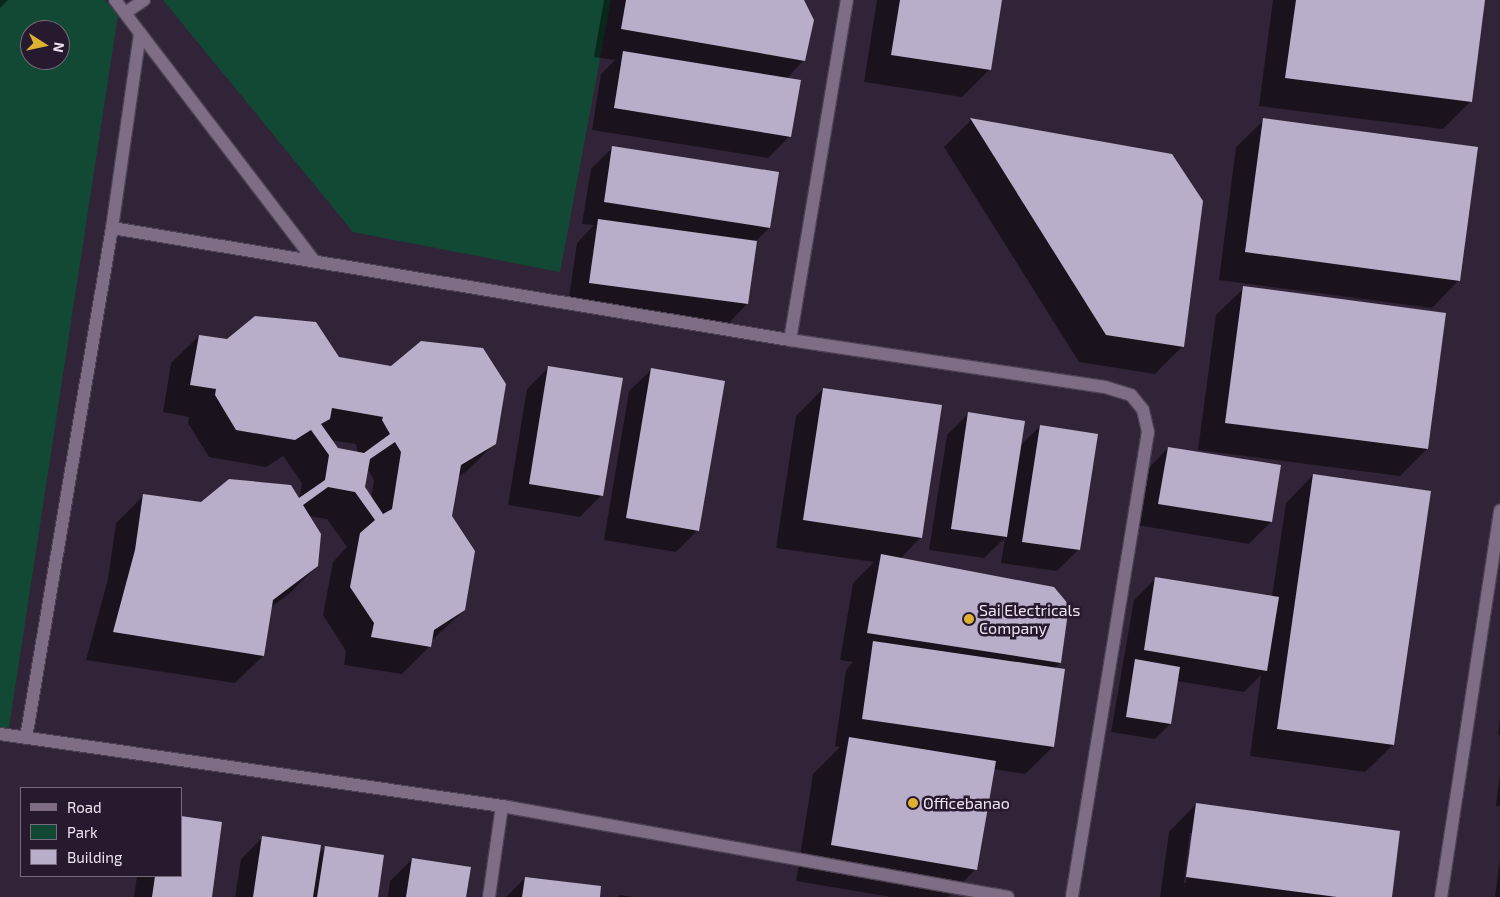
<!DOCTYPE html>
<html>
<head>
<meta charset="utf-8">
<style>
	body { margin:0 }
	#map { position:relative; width:1500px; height:897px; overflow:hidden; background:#322438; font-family:"Exo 2",sans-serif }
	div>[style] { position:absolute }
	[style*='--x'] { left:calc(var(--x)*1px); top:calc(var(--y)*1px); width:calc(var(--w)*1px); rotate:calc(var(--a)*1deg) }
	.green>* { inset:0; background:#114934 }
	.shadow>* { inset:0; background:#0007 }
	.building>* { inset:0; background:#b8aeca }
	.roads { filter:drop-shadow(1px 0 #4d4152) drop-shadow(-1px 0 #4d4152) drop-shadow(0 1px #4d4152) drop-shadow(0 -1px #4d4152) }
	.lane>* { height:12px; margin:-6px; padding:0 6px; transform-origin:6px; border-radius:6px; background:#7e6d85 }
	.street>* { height:12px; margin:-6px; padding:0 6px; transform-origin:6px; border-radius:6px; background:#7e6d85 }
	.dots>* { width:14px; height:14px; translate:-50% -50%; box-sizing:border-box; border:2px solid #281a2e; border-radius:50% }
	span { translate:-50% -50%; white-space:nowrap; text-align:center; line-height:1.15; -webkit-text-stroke:5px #281a2e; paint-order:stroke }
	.poi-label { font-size:16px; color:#eee4f2 }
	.left { translate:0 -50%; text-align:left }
	.legend { position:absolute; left:20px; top:787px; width:162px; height:90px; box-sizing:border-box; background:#281a2e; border:1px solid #776b7c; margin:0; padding:6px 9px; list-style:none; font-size:15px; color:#eee4f2 }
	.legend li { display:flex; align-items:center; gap:10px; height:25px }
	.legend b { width:25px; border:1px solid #776b7c }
	.north { position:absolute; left:20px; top:20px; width:50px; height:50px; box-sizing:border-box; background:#281a2e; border:1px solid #776b7c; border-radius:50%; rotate:100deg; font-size:14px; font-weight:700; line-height:20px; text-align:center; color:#eee4f2 }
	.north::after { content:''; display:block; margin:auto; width:18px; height:22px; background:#deb133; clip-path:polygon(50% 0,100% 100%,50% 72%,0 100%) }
</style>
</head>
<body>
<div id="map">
	<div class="green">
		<i style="clip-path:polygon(evenodd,0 0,105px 0,118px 15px,8px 734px,0 733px,0 0,30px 30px,60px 30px,60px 60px,30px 60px,30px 30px)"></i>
		<i style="clip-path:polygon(163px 0,611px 0,560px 272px,353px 232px)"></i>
	</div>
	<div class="shadow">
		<i style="clip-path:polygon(0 0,8px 0,0 8px)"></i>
		<i style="clip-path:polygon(604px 0,803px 0,804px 60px,786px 79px,790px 136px,768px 158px,592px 130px,601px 74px,615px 60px,594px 57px)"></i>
		<i style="clip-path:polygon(877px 0,1001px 0,990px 69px,962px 97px,864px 82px)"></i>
		<i style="clip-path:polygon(1273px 0,1484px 0,1470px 102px,1443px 129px,1259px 106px)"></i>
		<i style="clip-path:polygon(971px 120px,1171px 155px,1183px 346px,1155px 374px,1079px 362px,944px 147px)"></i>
		<i style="clip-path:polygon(1264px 120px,1459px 280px,1432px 308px,1219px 280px,1236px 147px)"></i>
		<i style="clip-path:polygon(613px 147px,778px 173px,769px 228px,755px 242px,747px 304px,726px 326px,568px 304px,577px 243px,594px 225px,582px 224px,591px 169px)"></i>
		<i style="clip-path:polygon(1244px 288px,1427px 449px,1400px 476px,1198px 450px,1216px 315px)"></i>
		<i style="clip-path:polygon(evenodd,199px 336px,338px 358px,495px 443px,467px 471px,458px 477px,451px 517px,464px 610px,431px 641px,430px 646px,402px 674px,344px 665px,346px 651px,323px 615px,333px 562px,347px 547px,327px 519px,308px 516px,317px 566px,289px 594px,271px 607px,263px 656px,235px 683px,86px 660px,108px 579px,116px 523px,144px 495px,201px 503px,299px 501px,302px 483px,283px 456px,266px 467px,209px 457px,188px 423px,189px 417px,163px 412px,171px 363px,199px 336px,330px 440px,356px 444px,358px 453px,337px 450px,330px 440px,199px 336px,367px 468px,374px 480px,371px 499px,363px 487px,367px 468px)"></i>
		<i style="clip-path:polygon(549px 367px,602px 495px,580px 517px,508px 505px,527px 389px)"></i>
		<i style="clip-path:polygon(651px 370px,698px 530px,676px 552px,604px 540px,629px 391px)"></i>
		<i style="clip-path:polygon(823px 389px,921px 537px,900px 559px,1068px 606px,1060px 663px,1054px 669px,1053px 747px,1025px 774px,993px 769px,976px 869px,948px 897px,891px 897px,796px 881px,813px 774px,840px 747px,835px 746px,846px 670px,853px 662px,840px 660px,853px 583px,874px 562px,776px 548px,796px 416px)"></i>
		<i style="clip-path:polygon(968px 414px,1020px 446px,1040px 426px,1079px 549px,1057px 571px,1001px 563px,1005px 538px,984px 558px,929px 550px,947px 435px)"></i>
		<i style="clip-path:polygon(1168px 448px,1271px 522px,1249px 544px,1137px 525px,1147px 470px)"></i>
		<i style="clip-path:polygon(1313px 475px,1393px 745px,1365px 772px,1250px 756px,1261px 675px,1244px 692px,1177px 681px,1170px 724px,1155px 739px,1111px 732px,1134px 600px,1156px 578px,1272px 597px,1286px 503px)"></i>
		<i style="clip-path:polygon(1500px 717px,1500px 735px,1498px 734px)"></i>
		<i style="clip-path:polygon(1500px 773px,1500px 806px,1496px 806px)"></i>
		<i style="clip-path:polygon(evenodd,1196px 804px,1391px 897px,1160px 897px,1169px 832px,1196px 804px,1190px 833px,1193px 833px,1186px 883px,1184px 883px,1190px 833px)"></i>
		<i style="clip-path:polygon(263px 837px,318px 855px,325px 848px,376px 897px,235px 897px,241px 859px)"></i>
		<i style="clip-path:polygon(412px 859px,465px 897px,388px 897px,390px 881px)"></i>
		<i style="clip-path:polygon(1500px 859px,1500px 897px,1495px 897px)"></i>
		<i style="clip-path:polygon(137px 876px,181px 876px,210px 897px,134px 897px)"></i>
		<i style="clip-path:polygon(525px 878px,598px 897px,506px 897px)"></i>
		<i style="clip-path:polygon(620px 895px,633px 897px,618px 897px)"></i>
	</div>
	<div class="building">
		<i style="clip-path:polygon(626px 0,804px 0,814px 20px,805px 61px,621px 29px)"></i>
		<i style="clip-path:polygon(900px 0,1002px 0,991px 70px,891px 55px)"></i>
		<i style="clip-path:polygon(1296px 0,1485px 0,1472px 102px,1285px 78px)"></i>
		<i style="clip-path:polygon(623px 51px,801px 80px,791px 137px,614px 108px)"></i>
		<i style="clip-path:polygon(970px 118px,1172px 154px,1203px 201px,1184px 347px,1106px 335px)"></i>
		<i style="clip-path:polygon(1263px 118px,1478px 147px,1460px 281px,1245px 252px)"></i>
		<i style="clip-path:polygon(612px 146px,779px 172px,770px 228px,604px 202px)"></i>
		<i style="clip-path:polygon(598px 219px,757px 241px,748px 304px,589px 283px)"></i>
		<i style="clip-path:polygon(1243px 286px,1446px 313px,1428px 449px,1225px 423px)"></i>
		<i style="clip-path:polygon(evenodd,255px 316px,316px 322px,339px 357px,391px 366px,421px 341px,483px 348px,506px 384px,496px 444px,461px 465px,452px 516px,475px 551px,465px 610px,434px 630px,431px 647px,371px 637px,374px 623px,350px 587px,360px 533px,375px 520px,355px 492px,328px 487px,303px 505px,321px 534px,318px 566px,273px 600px,264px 656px,113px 632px,135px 550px,143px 494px,201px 502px,229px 479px,291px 485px,299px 498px,325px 480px,329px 455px,311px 430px,295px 440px,236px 430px,215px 395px,216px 389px,190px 385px,199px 335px,227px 339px,255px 316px,332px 408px,383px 417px,382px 420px,390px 434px,364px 453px,338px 448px,321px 424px,330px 419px,332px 408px,255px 316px,395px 442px,401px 452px,392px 509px,383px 514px,365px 487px,370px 459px,395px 442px)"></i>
		<i style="clip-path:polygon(548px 366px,623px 378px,603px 496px,529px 484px)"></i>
		<i style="clip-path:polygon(651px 368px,725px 381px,699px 531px,626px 518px)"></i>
		<i style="clip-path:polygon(823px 388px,942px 405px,922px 538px,803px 520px)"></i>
		<i style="clip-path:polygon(968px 412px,1025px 421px,1007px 537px,951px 529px)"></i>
		<i style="clip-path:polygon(1040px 425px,1098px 434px,1080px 550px,1022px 542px)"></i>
		<i style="clip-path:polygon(1168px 447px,1281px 465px,1272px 522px,1158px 504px)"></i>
		<i style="clip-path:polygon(1313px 474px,1431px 491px,1394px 745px,1277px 729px)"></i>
		<i style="clip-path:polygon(881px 554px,1054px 587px,1069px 605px,1061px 663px,867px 633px)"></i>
		<i style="clip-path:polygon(1155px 577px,1279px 597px,1267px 671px,1144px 650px)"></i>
		<i style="clip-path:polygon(873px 641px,1065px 669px,1054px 747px,862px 719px)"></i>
		<i style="clip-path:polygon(1135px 659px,1180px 667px,1171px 724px,1126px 717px)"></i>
		<i style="clip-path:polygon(849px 737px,996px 761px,977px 870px,831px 845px)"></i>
		<i style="clip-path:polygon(1196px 803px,1400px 831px,1392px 897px,1337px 897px,1186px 877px)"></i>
		<i style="clip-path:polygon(181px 816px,222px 822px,212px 897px,152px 897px,155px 876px,181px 876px)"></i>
		<i style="clip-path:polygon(262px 836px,321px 845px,313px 897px,253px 897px)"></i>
		<i style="clip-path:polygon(325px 846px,384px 855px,378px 897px,317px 897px)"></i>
		<i style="clip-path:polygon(412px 858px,471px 867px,466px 897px,406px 897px)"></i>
		<i style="clip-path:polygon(525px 877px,601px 886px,600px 897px,522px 897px)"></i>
	</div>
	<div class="roads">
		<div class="lane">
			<i style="--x:115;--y:0;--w:41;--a:52.9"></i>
			<i style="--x:125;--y:13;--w:23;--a:-34"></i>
			<i style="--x:790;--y:340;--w:345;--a:-80.5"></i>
		</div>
		<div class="street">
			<i style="--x:112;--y:228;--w:687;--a:9.38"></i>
			<i style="--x:790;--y:340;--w:318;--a:8.5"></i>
			<i style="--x:1105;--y:387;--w:27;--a:17"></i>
			<i style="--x:1131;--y:395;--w:19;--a:51"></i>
			<i style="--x:1143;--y:410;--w:23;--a:77"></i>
			<i style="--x:1148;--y:432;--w:471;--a:99.3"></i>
			<i style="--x:0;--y:734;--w:507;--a:8.16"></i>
			<i style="--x:502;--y:806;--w:514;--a:10.2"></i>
			<i style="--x:26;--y:738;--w:517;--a:-80.43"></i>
			<i style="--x:112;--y:228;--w:197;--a:-81.8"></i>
			<i style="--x:140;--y:33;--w:288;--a:52.6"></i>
			<i style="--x:489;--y:897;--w:92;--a:-81.9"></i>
			<i style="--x:1441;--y:897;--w:391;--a:-81.3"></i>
		</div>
	</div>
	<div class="dots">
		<i style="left:969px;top:619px;background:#deb133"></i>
		<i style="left:913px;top:803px;background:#deb133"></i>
	</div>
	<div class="poi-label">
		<span class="left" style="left:979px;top:619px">Sai Electricals<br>Company</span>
		<span class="left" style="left:923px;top:803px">Officebanao</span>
	</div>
	<ul class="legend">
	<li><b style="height:6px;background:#7e6d85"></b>Road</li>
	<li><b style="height:14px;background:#114934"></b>Park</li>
	<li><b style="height:14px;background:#b8aeca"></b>Building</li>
	</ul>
	<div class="north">N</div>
</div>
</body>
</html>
